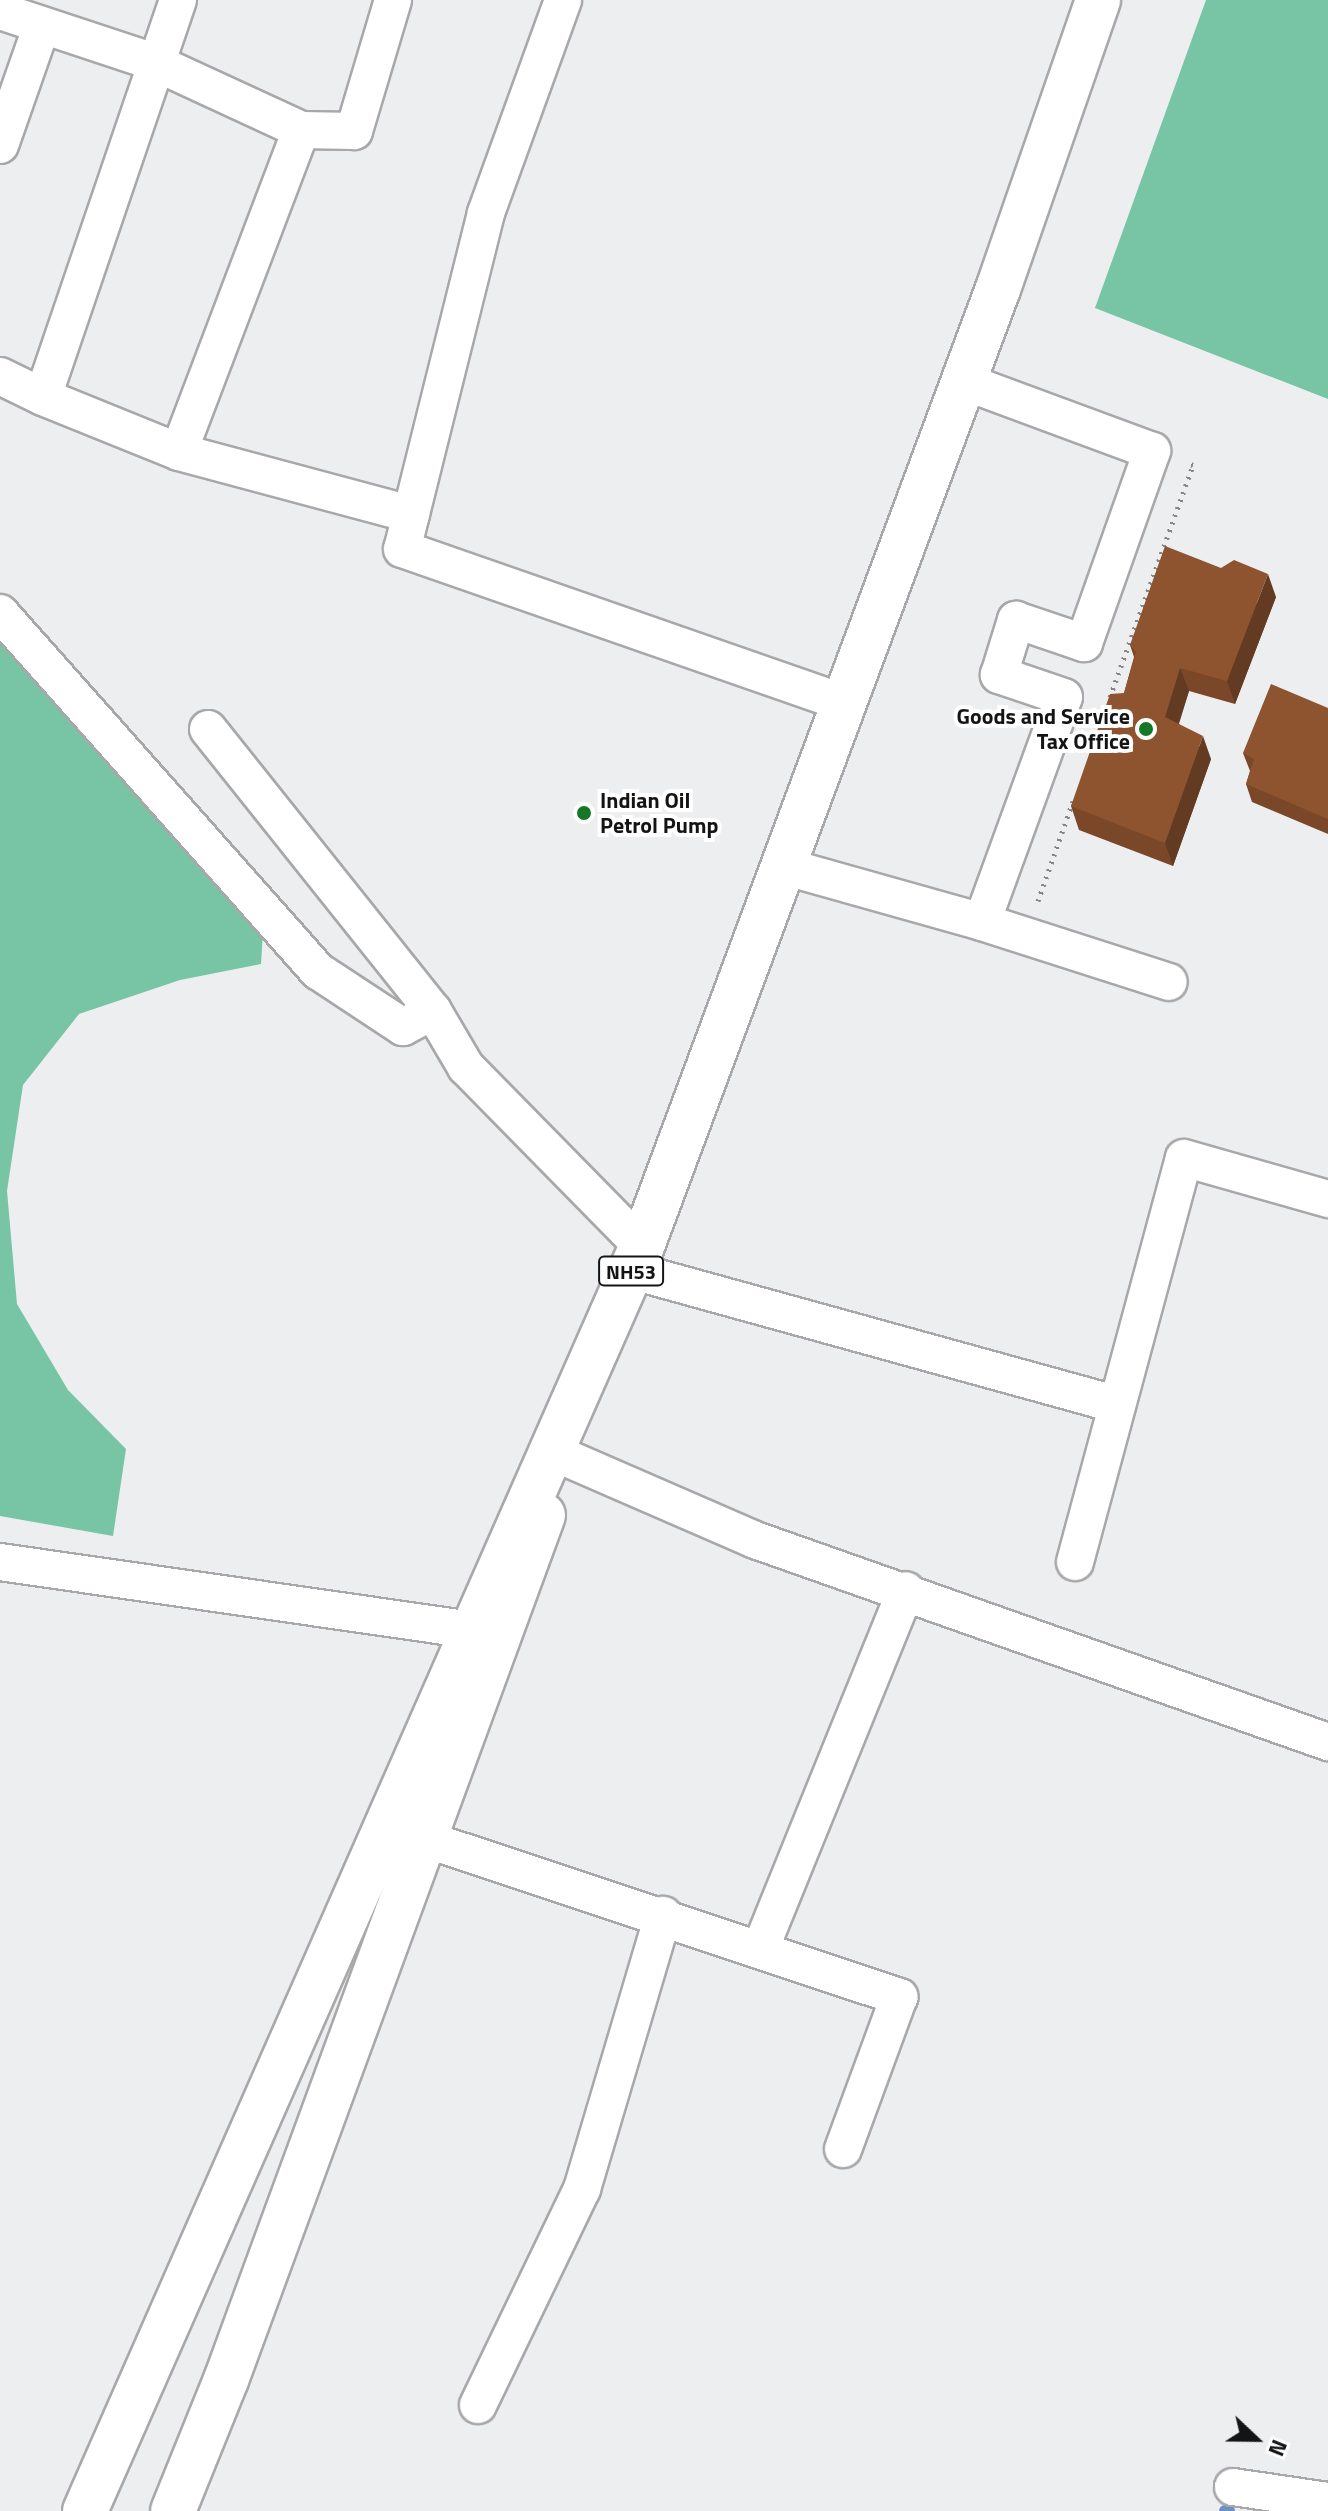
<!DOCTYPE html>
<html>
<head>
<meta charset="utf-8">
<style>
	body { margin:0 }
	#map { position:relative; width:1328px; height:2511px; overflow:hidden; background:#edeef0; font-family:"Titillium Web",sans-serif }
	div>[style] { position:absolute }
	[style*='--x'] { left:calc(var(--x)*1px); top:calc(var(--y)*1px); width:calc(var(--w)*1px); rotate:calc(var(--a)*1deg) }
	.forest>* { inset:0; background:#77c5a4 }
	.stream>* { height:12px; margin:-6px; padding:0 6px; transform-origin:6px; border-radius:6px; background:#6b90c6 }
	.path>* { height:5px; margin-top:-2.5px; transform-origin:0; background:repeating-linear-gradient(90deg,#868688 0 2px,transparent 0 8px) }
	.roads { filter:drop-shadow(2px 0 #a8a8aa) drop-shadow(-2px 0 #a8a8aa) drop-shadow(0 2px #a8a8aa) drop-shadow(0 -2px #a8a8aa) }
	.minor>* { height:36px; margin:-18px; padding:0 18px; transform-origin:18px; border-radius:18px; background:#fff }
	.primary>* { height:44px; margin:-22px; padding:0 22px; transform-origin:22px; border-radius:22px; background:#fff }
	.trunk>* { height:44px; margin:-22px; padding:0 22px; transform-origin:22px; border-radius:22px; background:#fff }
	.wall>* { inset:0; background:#7a4829 }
	.shaded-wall>* { inset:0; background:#633b22 }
	.building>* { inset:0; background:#8e5430 }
	.dots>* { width:22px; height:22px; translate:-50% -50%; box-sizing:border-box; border:4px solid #fff; border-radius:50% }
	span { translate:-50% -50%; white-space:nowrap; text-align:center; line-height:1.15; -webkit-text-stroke:8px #fff; paint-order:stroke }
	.shield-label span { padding:2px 6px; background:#fff; border:2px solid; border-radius:6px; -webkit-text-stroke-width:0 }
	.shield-label { font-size:20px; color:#141415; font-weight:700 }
	.poi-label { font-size:22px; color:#141415; font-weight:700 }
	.right { translate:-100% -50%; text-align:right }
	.left { translate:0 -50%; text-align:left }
	.north { position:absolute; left:1216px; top:2399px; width:80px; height:80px; -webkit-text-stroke:6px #fff; paint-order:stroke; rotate:112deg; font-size:22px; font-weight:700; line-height:32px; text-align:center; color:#141415 }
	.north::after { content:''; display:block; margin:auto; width:28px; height:36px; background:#141415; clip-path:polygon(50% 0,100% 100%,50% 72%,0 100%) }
</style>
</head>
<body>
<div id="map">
	<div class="forest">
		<i style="clip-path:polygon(1206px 0,1328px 0,1328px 399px,1095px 308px)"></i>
		<i style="clip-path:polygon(0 643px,263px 931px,261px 964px,180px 980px,79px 1014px,23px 1085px,7px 1191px,17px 1304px,68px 1390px,126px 1449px,113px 1536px,0 1516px)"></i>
	</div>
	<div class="stream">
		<i style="--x:1225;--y:2511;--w:4;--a:0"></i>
	</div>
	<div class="path">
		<i style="--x:1110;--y:697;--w:246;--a:-70.3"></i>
		<i style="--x:1193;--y:465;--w:6;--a:-162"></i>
		<i style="--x:1038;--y:901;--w:106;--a:-70.7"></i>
	</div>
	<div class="roads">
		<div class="minor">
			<i style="--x:178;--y:0;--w:419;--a:108.8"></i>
			<i style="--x:43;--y:397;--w:147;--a:22"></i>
			<i style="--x:393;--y:0;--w:137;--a:106.6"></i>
			<i style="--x:354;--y:131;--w:53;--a:-178.9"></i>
			<i style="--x:301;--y:130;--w:344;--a:110.8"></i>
			<i style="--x:179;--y:452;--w:240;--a:15"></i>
			<i style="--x:411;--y:514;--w:310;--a:-76"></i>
			<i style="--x:486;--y:213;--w:226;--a:-70.1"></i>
			<i style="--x:0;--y:11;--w:162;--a:18.3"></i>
			<i style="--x:154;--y:62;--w:162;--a:24.8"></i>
			<i style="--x:0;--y:145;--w:127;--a:-70.7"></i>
			<i style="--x:0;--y:376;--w:48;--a:26"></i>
			<i style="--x:411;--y:514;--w:36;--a:104"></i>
			<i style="--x:402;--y:549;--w:468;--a:19.2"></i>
			<i style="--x:0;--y:613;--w:479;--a:48.4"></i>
			<i style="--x:318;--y:971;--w:102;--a:33.4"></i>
			<i style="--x:403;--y:1027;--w:34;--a:-28"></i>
			<i style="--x:208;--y:729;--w:361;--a:51.4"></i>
			<i style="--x:433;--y:1011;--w:65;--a:59.5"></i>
			<i style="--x:466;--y:1067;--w:251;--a:45.5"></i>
			<i style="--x:783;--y:866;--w:207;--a:15.7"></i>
			<i style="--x:982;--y:922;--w:239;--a:-70"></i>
			<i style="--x:1064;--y:697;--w:69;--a:-161.3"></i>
			<i style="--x:999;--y:675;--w:58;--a:-72.8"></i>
			<i style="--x:1016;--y:620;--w:72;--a:18.7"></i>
			<i style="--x:1084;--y:643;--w:204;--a:-70.5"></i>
			<i style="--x:1152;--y:451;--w:202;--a:-159.7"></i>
			<i style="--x:982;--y:922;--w:196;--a:17.8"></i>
			<i style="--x:633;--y:1271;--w:500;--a:15.43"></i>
			<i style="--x:564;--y:1457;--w:208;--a:23.5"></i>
			<i style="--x:755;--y:1540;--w:608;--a:19.42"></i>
			<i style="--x:0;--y:1562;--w:478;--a:8.2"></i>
			<i style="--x:1075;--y:1562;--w:418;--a:-74.9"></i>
			<i style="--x:1184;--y:1158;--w:150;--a:15.9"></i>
			<i style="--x:425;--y:1839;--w:500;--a:18.4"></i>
			<i style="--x:899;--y:1997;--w:162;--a:110.2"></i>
			<i style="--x:761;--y:1947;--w:385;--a:-67.9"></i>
			<i style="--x:478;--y:2405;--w:240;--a:-64.3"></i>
			<i style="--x:582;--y:2189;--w:286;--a:-73.5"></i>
			<i style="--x:1233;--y:2487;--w:96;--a:8.4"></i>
		</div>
		<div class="primary">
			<i style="--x:173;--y:2511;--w:141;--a:-68"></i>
			<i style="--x:226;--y:2380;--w:921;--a:-69.87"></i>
		</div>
		<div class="trunk">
			<i style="--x:85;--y:2511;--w:1382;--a:-66.24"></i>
			<i style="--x:642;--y:1246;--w:1021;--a:-69.6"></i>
			<i style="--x:998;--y:289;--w:306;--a:-70.9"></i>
		</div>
	</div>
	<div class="wall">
		<i style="clip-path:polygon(1276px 597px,1235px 704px,1189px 691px,1179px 724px,1211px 759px,1173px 866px,1079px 830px,1071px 806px,1124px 693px,1134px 657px,1130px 645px)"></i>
		<i style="clip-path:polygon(1328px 708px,1328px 834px,1252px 802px,1246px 784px,1250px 771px,1243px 753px)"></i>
	</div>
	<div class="shaded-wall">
		<i style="clip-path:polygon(1268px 574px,1276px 597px,1235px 704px,1227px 681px)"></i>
		<i style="clip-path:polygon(1180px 668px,1189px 691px,1173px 740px,1165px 717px)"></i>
		<i style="clip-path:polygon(1203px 736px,1211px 759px,1173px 866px,1165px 843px)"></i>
	</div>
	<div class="building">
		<i style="clip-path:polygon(1165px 546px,1221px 568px,1234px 560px,1268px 574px,1227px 681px,1180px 668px,1165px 717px,1203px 736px,1165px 843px,1071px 806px,1110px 694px,1124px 693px,1136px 652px,1130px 645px)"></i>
		<i style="clip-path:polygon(1271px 684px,1328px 708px,1328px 819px,1246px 784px,1254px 759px,1243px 753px)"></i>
	</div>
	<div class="dots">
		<i style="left:1146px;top:729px;background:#157829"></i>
		<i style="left:584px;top:813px;background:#157829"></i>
	</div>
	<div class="shield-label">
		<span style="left:631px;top:1271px">NH53</span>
	</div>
	<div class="poi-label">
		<span class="right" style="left:1130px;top:729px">Goods and Service<br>Tax Office</span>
		<span class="left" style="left:600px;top:813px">Indian Oil<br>Petrol Pump</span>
	</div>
	<div class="north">N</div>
</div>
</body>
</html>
